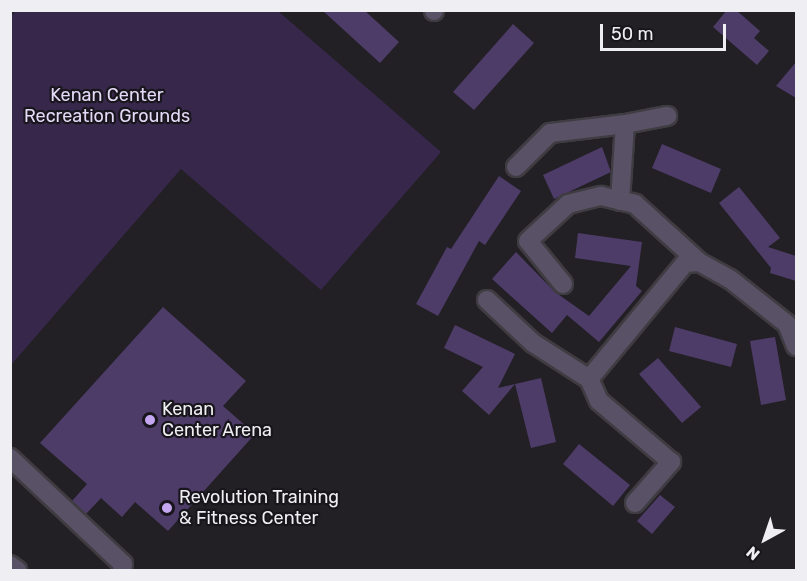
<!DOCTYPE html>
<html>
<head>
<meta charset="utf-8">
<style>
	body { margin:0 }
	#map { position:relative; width:807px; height:581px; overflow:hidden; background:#221f25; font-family:Rubik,sans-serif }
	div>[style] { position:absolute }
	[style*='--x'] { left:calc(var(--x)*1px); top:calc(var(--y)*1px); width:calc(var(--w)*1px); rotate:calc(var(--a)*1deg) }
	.green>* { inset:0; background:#37284b }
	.building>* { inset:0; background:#4e3c68 }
	.roads { filter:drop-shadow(2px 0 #3f3c42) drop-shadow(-2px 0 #3f3c42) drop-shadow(0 2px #3f3c42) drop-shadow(0 -2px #3f3c42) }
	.minor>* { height:18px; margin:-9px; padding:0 9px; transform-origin:9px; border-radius:9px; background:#595165 }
	.dots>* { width:16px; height:16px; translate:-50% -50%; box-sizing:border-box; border:3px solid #18161c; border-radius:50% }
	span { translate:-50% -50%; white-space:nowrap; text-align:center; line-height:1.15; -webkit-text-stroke:4.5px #18161c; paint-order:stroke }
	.park-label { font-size:18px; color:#e4d9f7 }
	.poi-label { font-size:18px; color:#efeef2 }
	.left { translate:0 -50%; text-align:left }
	.frame { position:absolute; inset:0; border:12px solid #efeef2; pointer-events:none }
	.north { position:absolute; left:735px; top:509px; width:60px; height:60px; -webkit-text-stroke:4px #18161c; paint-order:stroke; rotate:220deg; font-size:16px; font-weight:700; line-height:24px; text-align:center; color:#efeef2 }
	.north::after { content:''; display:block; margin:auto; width:21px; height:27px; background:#efeef2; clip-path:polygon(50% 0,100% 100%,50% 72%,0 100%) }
	.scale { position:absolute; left:600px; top:24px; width:126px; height:27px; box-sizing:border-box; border:3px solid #efeef2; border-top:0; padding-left:8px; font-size:18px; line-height:21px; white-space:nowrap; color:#efeef2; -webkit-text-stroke:4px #18161c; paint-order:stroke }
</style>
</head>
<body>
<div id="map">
	<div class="green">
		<i style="clip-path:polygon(16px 11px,278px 11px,441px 152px,321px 290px,181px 169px,11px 365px,10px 17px)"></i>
	</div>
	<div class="building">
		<i style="clip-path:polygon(322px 10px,364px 10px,399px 42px,380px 63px)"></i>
		<i style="clip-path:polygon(727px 10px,736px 10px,760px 31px,754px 38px,769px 51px,757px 65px,713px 27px)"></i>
		<i style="clip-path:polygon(513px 24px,534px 43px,474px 110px,453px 92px)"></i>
		<i style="clip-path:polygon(796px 62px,796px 98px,776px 86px)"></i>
		<i style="clip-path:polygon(662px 144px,721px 169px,711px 193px,652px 168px)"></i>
		<i style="clip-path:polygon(602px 147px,611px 172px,554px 199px,543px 175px)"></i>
		<i style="clip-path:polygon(499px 176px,521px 191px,485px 245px,479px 241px,438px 316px,416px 304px,447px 247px,451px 249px)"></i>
		<i style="clip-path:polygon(739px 187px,780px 238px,768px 247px,796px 256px,796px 281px,770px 273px,771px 268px,719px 203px)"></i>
		<i style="clip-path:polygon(578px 233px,642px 242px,636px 286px,642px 291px,599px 342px,567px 315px,552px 333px,492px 279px,516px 252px,555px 292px,589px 316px,631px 266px,575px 258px)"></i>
		<i style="clip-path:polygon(163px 307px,246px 381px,223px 406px,255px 434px,168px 531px,135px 502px,122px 517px,101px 498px,86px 514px,72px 501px,87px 484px,40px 443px)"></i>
		<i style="clip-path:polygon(455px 325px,515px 354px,498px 388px,515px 384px,489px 415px,462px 391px,483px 367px,444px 348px)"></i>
		<i style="clip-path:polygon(675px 327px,737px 344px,731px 367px,669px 351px)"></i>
		<i style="clip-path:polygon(775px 337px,786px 400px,761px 405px,750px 341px)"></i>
		<i style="clip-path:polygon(658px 358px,701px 407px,682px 423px,639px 374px)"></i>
		<i style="clip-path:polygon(541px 378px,556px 442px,531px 448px,515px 384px)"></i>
		<i style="clip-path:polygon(579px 444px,630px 485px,613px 506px,563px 464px)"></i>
		<i style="clip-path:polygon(660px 495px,675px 507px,652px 534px,637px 521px)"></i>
	</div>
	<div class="roads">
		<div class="minor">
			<i style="--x:434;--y:10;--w:1;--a:90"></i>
			<i style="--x:516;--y:167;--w:48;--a:-45"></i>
			<i style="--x:550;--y:133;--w:76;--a:-6.8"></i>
			<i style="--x:620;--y:201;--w:77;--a:-86.3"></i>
			<i style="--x:625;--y:124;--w:43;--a:-10.8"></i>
			<i style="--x:563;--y:284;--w:55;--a:-129.1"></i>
			<i style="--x:528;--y:241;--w:54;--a:-42.8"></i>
			<i style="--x:568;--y:204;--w:34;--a:-14"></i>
			<i style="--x:601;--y:196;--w:35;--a:13"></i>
			<i style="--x:635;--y:204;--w:86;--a:42.2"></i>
			<i style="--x:487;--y:300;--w:63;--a:43.1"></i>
			<i style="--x:533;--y:343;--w:67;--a:32.7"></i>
			<i style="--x:10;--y:458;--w:155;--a:43.2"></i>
			<i style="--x:123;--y:564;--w:6;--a:99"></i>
			<i style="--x:635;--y:503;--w:55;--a:-48.7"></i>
			<i style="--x:671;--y:462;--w:94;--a:-139.7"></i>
			<i style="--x:599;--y:401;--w:24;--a:-114"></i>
			<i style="--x:589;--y:379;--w:151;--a:-50.4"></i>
			<i style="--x:685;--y:263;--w:14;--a:-4"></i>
			<i style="--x:699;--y:262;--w:35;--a:29"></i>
			<i style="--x:730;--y:279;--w:73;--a:38.3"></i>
			<i style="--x:787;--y:324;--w:24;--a:68"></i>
			<i style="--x:10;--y:565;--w:9;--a:36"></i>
		</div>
	</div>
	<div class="dots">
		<i style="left:150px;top:420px;background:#c5a7f1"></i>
		<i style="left:167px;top:508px;background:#c5a7f1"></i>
	</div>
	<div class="park-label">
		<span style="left:107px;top:106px">Kenan Center<br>Recreation Grounds</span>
	</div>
	<div class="poi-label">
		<span class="left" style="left:162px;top:420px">Kenan<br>Center Arena</span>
		<span class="left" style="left:179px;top:508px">Revolution Training<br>&amp; Fitness Center</span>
	</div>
	<div class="frame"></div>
	<div class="north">N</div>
	<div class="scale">50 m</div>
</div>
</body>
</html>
